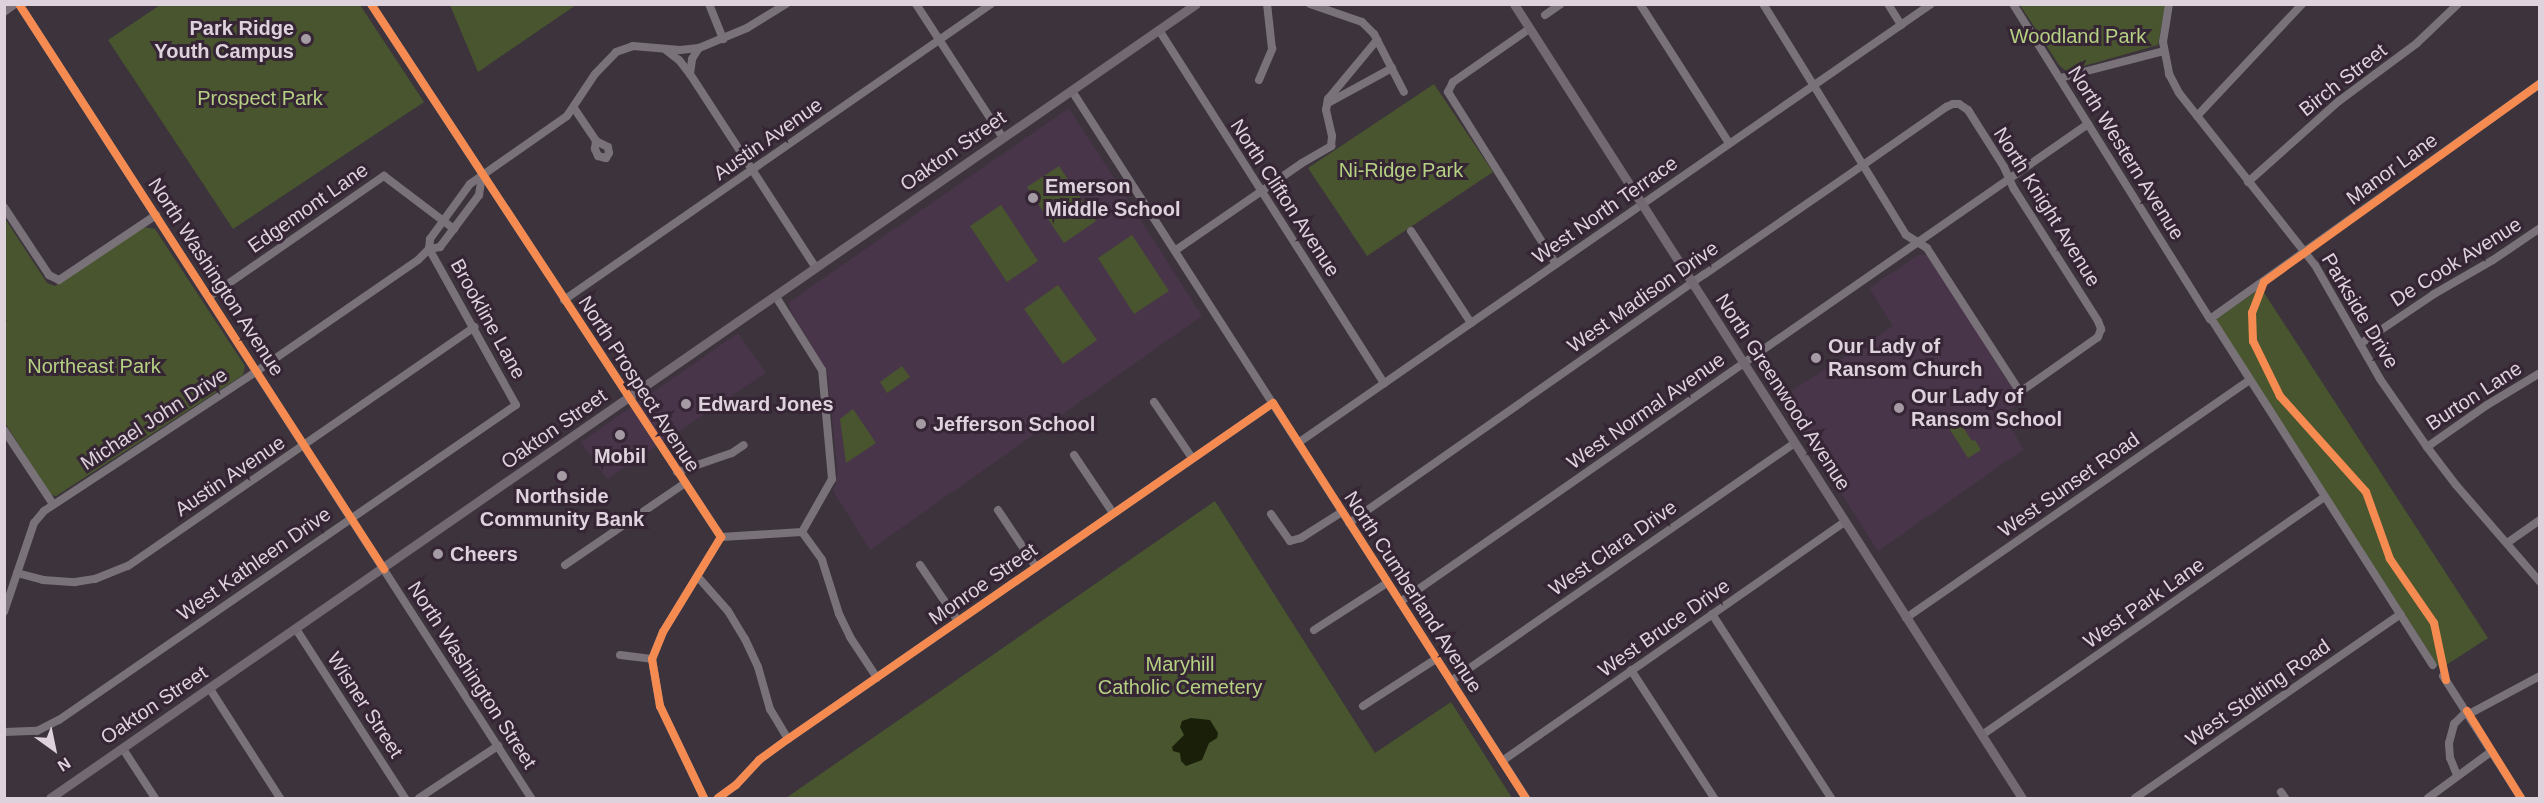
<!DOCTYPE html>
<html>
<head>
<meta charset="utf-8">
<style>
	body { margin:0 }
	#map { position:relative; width:2544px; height:803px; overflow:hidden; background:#3c333c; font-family:Arial,sans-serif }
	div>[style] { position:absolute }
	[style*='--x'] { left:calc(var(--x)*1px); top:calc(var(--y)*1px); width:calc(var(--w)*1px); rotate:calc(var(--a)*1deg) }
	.built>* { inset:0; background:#493549 }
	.green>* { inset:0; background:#48552e }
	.water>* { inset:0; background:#191f08 }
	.minor>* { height:8px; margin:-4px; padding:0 4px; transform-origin:4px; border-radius:4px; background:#797278 }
	.major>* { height:9px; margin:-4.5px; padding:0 4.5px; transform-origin:4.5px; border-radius:4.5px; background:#726972 }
	.cycleway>* { height:8px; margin:-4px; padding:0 4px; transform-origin:4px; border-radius:4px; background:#f68b52 }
	.dots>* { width:16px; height:16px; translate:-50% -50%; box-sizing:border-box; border:3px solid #362535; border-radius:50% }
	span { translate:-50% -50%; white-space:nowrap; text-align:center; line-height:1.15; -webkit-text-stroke:6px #362535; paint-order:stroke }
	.poi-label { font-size:20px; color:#ded3dd; font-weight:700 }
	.right { translate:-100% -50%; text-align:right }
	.left { translate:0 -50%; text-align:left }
	.park-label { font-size:20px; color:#b5d182 }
	.street-label { font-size:20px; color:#ded3dd }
	.frame { position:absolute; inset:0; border:6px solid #ded3dd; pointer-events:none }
	.north { position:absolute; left:24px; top:719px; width:60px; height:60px; -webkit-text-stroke:4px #362535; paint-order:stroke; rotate:147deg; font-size:16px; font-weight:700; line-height:24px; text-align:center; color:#ded3dd }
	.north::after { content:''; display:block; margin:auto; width:21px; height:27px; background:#ded3dd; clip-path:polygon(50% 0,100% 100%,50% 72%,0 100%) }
</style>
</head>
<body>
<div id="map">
	<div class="built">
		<i style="clip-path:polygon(1069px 108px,1202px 316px,870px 550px,833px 491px,838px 474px,827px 370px,791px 312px,789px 302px)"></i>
		<i style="clip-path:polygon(1920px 254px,1930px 256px,2022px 401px,2002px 415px,2024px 449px,1878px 551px,1780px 398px,1893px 326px,1869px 288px)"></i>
		<i style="clip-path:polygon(738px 333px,766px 373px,607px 479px,581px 442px)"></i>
	</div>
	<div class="green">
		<i style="clip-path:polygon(160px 5px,360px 5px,424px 102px,233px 229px,108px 40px)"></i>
		<i style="clip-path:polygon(450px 5px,576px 5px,478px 72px)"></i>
		<i style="clip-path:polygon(2020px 5px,2165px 5px,2158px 45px,2066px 71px,2059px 65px)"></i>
		<i style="clip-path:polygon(1434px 84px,1493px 172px,1367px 256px,1308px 168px)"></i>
		<i style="clip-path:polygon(1059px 166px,1096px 221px,1064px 243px,1027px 187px)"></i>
		<i style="clip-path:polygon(1001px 205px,1038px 261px,1007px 282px,970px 226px)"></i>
		<i style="clip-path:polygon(4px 217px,47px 283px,55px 286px,143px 227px,155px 229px,245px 366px,243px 375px,56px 496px,51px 495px,5px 423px,4px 323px,7px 321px,4px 317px)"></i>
		<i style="clip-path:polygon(1132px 235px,1169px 291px,1134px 314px,1098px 258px)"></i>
		<i style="clip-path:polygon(1058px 285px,1097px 340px,1063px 364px,1024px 309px)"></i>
		<i style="clip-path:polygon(2261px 288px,2488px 638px,2440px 669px,2215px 320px)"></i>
		<i style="clip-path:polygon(902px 366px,910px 377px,887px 393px,880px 382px)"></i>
		<i style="clip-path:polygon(853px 409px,876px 443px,846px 463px,840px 419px)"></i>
		<i style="clip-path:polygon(1957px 418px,1972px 441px,1975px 440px,1981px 450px,1968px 458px,1947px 425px)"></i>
		<i style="clip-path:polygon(1215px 501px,1375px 753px,1451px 702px,1512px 798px,786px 798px)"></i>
	</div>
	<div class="water">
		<i style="clip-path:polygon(1191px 718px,1210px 720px,1218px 733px,1217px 738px,1209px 743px,1202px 760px,1186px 766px,1181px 761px,1180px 753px,1173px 751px,1172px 747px,1184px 735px,1180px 727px,1182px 721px)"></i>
	</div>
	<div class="minor">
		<i style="--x:19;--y:4;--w:945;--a:57.18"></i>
		<i style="--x:371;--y:4;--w:638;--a:56.71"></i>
		<i style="--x:709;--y:4;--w:38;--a:68"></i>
		<i style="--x:916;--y:4;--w:160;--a:57"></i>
		<i style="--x:1310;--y:4;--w:55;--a:19.1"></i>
		<i style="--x:1362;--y:22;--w:17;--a:45"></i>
		<i style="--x:1374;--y:34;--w:65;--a:62.7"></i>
		<i style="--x:1640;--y:4;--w:165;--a:57.4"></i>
		<i style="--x:1888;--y:4;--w:25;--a:58"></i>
		<i style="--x:2013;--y:4;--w:372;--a:58"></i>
		<i style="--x:2210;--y:319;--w:405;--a:-35.5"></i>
		<i style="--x:2169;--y:4;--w:38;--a:99"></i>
		<i style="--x:2163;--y:42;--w:33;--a:79"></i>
		<i style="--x:2169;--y:74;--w:21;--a:62"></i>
		<i style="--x:2179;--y:93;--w:219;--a:51.7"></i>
		<i style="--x:2315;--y:265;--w:131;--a:60.3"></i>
		<i style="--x:2380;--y:379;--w:83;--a:55.3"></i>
		<i style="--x:2427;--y:447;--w:48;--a:52.7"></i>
		<i style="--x:2456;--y:485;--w:128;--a:49.1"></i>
		<i style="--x:4;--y:12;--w:14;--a:-36"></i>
		<i style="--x:1545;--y:15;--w:19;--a:-35"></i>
		<i style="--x:1529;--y:29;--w:93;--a:145.1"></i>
		<i style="--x:1453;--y:82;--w:11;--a:117"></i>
		<i style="--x:1448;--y:92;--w:203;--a:57.9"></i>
		<i style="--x:1159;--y:30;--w:419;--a:57.5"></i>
		<i style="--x:666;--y:50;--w:16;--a:38"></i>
		<i style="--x:679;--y:60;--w:18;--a:52"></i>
		<i style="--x:690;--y:74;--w:231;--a:57"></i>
		<i style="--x:690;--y:74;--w:15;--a:-82"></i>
		<i style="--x:692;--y:59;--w:13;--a:-58"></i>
		<i style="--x:2060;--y:78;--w:107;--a:-14.6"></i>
		<i style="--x:1259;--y:80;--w:34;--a:-67"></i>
		<i style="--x:1272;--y:49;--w:45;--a:-96.3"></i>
		<i style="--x:1072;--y:91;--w:840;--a:57.29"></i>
		<i style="--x:1328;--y:103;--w:73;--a:-28.7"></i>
		<i style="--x:574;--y:108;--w:40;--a:56"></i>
		<i style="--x:596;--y:141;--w:13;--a:27"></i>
		<i style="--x:608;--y:147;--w:6;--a:81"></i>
		<i style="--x:609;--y:153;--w:6;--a:121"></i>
		<i style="--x:606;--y:158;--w:8;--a:-166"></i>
		<i style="--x:598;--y:156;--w:8;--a:-113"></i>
		<i style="--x:595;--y:149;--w:8;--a:-83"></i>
		<i style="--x:2197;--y:116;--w:154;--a:-46.8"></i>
		<i style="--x:2248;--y:182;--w:122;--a:-41.7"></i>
		<i style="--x:2339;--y:101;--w:97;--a:-36.6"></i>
		<i style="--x:2417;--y:43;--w:57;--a:-43.6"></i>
		<i style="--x:4;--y:207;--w:82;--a:56.5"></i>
		<i style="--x:49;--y:275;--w:11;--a:27"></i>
		<i style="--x:59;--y:280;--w:117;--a:-33.8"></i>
		<i style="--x:1411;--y:231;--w:110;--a:56.9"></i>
		<i style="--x:429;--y:249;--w:10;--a:-84"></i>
		<i style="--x:430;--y:239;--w:68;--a:-54"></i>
		<i style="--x:470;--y:184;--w:118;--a:-35"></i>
		<i style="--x:567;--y:116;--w:50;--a:-56.3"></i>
		<i style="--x:595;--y:74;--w:30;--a:-46"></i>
		<i style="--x:616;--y:52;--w:18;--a:-19"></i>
		<i style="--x:633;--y:46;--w:47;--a:4.9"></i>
		<i style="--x:680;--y:50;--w:19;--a:-6"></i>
		<i style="--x:699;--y:48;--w:52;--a:-22.6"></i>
		<i style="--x:747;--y:28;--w:46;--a:-31.6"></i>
		<i style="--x:1176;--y:250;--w:153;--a:-34.6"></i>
		<i style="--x:1302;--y:163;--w:34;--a:-30"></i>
		<i style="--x:1331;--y:146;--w:10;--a:-84"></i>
		<i style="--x:1332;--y:136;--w:27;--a:-103"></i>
		<i style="--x:1326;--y:110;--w:11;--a:-80"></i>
		<i style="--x:1328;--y:99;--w:77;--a:-50.3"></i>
		<i style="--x:209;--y:297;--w:213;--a:-34.7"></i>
		<i style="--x:384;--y:176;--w:88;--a:37.1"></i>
		<i style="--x:564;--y:300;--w:520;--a:-34.73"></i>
		<i style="--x:2214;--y:323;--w:406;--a:57.4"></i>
		<i style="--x:2360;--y:344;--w:89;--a:-34"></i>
		<i style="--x:2434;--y:294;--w:68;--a:-30"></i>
		<i style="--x:2493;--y:260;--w:57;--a:-34.2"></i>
		<i style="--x:1154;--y:402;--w:68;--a:55.8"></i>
		<i style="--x:4;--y:430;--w:89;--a:56.5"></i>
		<i style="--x:1298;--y:443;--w:770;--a:-34.74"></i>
		<i style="--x:2427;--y:447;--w:73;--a:-35"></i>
		<i style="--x:2487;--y:405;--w:62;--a:-31.1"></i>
		<i style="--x:1074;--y:455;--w:70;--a:56.1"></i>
		<i style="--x:677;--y:472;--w:58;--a:-19.1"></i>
		<i style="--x:732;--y:453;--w:14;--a:-34"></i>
		<i style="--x:998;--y:510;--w:69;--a:56.3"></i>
		<i style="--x:1271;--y:514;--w:33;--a:55"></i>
		<i style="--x:1290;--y:541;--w:11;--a:-15"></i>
		<i style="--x:1301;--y:538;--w:49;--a:-32.4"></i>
		<i style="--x:1349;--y:523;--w:434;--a:-35"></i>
		<i style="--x:1705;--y:274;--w:192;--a:-34.6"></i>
		<i style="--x:1863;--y:165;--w:101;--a:-34.9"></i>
		<i style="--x:1946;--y:107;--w:8;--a:-23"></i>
		<i style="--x:1953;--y:104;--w:6;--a:0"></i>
		<i style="--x:1959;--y:104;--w:11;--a:34"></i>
		<i style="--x:1968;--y:110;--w:67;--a:57.7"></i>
		<i style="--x:2004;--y:167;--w:24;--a:66"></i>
		<i style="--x:2014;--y:189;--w:156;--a:57.5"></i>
		<i style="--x:2098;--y:321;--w:9;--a:69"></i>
		<i style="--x:2101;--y:329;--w:9;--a:111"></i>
		<i style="--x:2098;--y:337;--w:95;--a:144.8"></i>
		<i style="--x:2020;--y:392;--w:171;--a:-122.9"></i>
		<i style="--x:1927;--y:248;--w:25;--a:-148"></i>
		<i style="--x:1906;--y:235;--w:82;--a:-121.6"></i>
		<i style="--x:1863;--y:165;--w:190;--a:-121.8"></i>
		<i style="--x:802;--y:532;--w:34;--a:54"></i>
		<i style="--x:822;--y:560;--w:57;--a:72.5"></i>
		<i style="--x:839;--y:614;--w:25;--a:64"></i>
		<i style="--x:850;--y:637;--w:49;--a:56.6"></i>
		<i style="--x:721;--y:537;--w:81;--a:-3.5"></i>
		<i style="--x:802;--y:532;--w:61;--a:-60.5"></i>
		<i style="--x:832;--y:479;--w:109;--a:-95.2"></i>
		<i style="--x:822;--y:370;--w:86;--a:-122.2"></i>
		<i style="--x:2507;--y:543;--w:40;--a:-34.9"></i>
		<i style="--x:565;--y:565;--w:145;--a:-34.3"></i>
		<i style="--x:920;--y:565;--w:68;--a:55.8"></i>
		<i style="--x:17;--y:573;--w:27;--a:15"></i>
		<i style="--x:43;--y:580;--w:32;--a:4"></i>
		<i style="--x:75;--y:582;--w:20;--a:-9"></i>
		<i style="--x:95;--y:579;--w:35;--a:-22"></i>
		<i style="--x:128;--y:566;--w:421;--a:-34.6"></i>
		<i style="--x:698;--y:577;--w:45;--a:48.6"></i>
		<i style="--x:728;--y:611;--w:33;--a:59"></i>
		<i style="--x:745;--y:639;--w:31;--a:65"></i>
		<i style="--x:758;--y:667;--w:44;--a:74.1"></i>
		<i style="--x:770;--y:709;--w:35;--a:59"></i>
		<i style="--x:1400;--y:602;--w:838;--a:-34.79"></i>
		<i style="--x:4;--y:612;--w:94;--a:-71.4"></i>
		<i style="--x:34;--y:523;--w:16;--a:-50"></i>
		<i style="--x:44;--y:511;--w:255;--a:-33.3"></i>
		<i style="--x:257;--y:371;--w:196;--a:-34.6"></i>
		<i style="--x:418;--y:260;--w:16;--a:-45"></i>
		<i style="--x:429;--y:249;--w:11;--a:-10"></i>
		<i style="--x:440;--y:247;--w:65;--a:-53.1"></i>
		<i style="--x:479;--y:195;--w:19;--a:-81"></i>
		<i style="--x:1712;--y:614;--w:219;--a:57.1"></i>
		<i style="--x:1906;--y:618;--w:418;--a:-34.7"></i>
		<i style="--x:296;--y:629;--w:201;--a:57.2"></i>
		<i style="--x:1314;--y:630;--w:87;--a:-32.8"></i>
		<i style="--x:620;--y:655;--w:32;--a:7"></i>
		<i style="--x:1631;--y:670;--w:153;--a:57"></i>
		<i style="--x:2443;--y:676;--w:145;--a:57.4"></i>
		<i style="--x:1451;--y:681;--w:418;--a:-34.7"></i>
		<i style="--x:210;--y:689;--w:130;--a:57.3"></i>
		<i style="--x:1363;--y:706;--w:87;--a:-32.8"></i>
		<i style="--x:2469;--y:714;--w:81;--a:-28.2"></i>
		<i style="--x:4;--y:732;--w:33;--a:-2"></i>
		<i style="--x:37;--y:731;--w:25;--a:-27"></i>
		<i style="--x:59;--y:720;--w:555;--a:-34.58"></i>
		<i style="--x:516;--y:405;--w:179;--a:-119.1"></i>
		<i style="--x:1982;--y:735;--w:417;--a:-34.8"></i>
		<i style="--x:123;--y:749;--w:59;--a:56.9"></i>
		<i style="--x:1502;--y:761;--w:418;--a:-34.9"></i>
		<i style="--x:2457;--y:775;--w:18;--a:-112"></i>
		<i style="--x:2450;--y:758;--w:15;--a:-94"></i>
		<i style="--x:2449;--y:743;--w:20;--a:-75"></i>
		<i style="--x:2454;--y:724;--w:18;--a:-45"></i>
		<i style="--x:2281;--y:792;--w:7;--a:56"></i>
		<i style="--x:419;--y:798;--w:95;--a:-33.4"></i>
		<i style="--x:704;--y:798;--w:102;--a:-115.6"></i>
		<i style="--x:660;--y:706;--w:48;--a:-99.7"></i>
		<i style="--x:652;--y:659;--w:29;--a:-68"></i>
		<i style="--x:663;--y:632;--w:111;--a:-58.6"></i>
		<i style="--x:718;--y:798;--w:22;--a:-36"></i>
		<i style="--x:736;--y:785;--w:34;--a:-47"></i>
		<i style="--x:759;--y:760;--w:36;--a:-36"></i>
		<i style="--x:788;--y:739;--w:590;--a:-34.71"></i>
		<i style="--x:2135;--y:798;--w:323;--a:-34.7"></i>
		<i style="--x:2428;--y:798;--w:79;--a:-36.3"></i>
	</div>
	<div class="major">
		<i style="--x:1514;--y:4;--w:943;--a:57.39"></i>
		<i style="--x:50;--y:798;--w:1394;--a:-34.72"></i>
	</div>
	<div class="cycleway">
		<i style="--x:19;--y:4;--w:673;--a:57.14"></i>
		<i style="--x:371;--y:4;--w:638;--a:56.71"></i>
		<i style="--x:721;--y:537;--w:111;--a:121.4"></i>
		<i style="--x:663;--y:632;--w:29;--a:112"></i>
		<i style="--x:652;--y:659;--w:48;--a:80.3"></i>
		<i style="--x:660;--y:706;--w:102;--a:64.4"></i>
		<i style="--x:2446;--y:680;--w:58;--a:-101.9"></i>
		<i style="--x:2434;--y:623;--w:78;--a:-124.5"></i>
		<i style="--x:2390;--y:559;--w:71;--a:-109.7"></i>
		<i style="--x:2366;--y:492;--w:129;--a:-131.9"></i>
		<i style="--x:2280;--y:396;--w:61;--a:-116.1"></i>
		<i style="--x:2253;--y:341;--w:28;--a:-92"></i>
		<i style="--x:2252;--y:313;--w:33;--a:-69"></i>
		<i style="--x:2264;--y:282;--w:340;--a:-35.7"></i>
		<i style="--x:2467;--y:711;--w:102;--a:58.2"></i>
		<i style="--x:718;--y:798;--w:22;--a:-36"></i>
		<i style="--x:736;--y:785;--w:34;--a:-47"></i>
		<i style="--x:759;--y:760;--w:36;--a:-36"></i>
		<i style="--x:788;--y:739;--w:590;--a:-34.71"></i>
		<i style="--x:1273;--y:403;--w:469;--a:57.4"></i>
	</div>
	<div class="dots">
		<i style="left:306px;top:39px;background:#a59ba5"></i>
		<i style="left:1033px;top:198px;background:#a59ba5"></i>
		<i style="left:1816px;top:358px;background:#a59ba5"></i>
		<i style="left:686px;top:404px;background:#a59ba5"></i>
		<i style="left:1899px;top:408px;background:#a59ba5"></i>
		<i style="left:921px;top:424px;background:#a59ba5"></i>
		<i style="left:620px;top:435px;background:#a59ba5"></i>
		<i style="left:562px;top:476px;background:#a59ba5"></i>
		<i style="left:438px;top:554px;background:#a59ba5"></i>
	</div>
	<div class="poi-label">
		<span class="right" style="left:294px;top:40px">Park Ridge<br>Youth Campus</span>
		<span class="left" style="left:1045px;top:198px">Emerson<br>Middle School</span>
		<span class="left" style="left:1828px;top:358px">Our Lady of<br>Ransom Church</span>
		<span class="left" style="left:1911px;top:408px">Our Lady of<br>Ransom School</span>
		<span class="left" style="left:698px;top:404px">Edward Jones</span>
		<span class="left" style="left:933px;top:424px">Jefferson School</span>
		<span style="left:620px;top:456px">Mobil</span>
		<span style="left:562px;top:508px">Northside<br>Community Bank</span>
		<span class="left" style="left:450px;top:554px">Cheers</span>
	</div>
	<div class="park-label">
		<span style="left:2078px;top:36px">Woodland Park</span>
		<span style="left:260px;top:98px">Prospect Park</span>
		<span style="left:1401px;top:170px">Ni-Ridge Park</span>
		<span style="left:94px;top:366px">Northeast Park</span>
		<span style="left:1180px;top:676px">Maryhill<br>Catholic Cemetery</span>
	</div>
	<div class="street-label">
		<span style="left:2343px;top:80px;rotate:-38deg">Birch Street</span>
		<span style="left:768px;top:139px;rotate:-35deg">Austin Avenue</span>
		<span style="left:953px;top:151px;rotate:-35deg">Oakton Street</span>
		<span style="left:2126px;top:153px;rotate:58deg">North Western Avenue</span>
		<span style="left:2392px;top:169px;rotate:-36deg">Manor Lane</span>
		<span style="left:1285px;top:198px;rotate:57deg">North Clifton Avenue</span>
		<span style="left:2047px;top:207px;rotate:58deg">North Knight Avenue</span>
		<span style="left:308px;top:208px;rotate:-35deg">Edgemont Lane</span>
		<span style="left:1605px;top:210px;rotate:-35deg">West North Terrace</span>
		<span style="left:2456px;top:262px;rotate:-32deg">De Cook Avenue</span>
		<span style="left:216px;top:277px;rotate:57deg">North Washington Avenue</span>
		<span style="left:1643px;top:297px;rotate:-35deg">West Madison Drive</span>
		<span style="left:2360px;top:311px;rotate:59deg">Parkside Drive</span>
		<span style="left:488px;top:319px;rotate:61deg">Brookline Lane</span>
		<span style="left:639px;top:384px;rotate:57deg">North Prospect Avenue</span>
		<span style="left:1783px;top:392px;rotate:57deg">North Greenwood Avenue</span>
		<span style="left:2474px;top:396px;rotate:-33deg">Burton Lane</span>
		<span style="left:1646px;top:411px;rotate:-35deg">West Normal Avenue</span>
		<span style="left:154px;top:419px;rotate:-33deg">Michael John Drive</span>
		<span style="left:554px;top:429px;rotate:-35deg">Oakton Street</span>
		<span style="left:230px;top:476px;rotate:-34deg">Austin Avenue</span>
		<span style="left:2069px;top:485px;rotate:-35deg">West Sunset Road</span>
		<span style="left:1613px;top:548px;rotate:-35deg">West Clara Drive</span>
		<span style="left:254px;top:564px;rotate:-35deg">West Kathleen Drive</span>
		<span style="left:983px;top:584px;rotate:-35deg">Monroe Street</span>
		<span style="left:1413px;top:592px;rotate:57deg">North Cumberland Avenue</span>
		<span style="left:2144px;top:603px;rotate:-35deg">West Park Lane</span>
		<span style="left:1664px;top:628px;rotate:-35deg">West Bruce Drive</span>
		<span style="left:472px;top:675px;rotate:57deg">North Washington Street</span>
		<span style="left:2258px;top:693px;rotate:-35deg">West Stolting Road</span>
		<span style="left:154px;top:705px;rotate:-34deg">Oakton Street</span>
		<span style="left:365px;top:705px;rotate:57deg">Wisner Street</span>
	</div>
	<div class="frame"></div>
	<div class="north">N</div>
</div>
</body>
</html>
